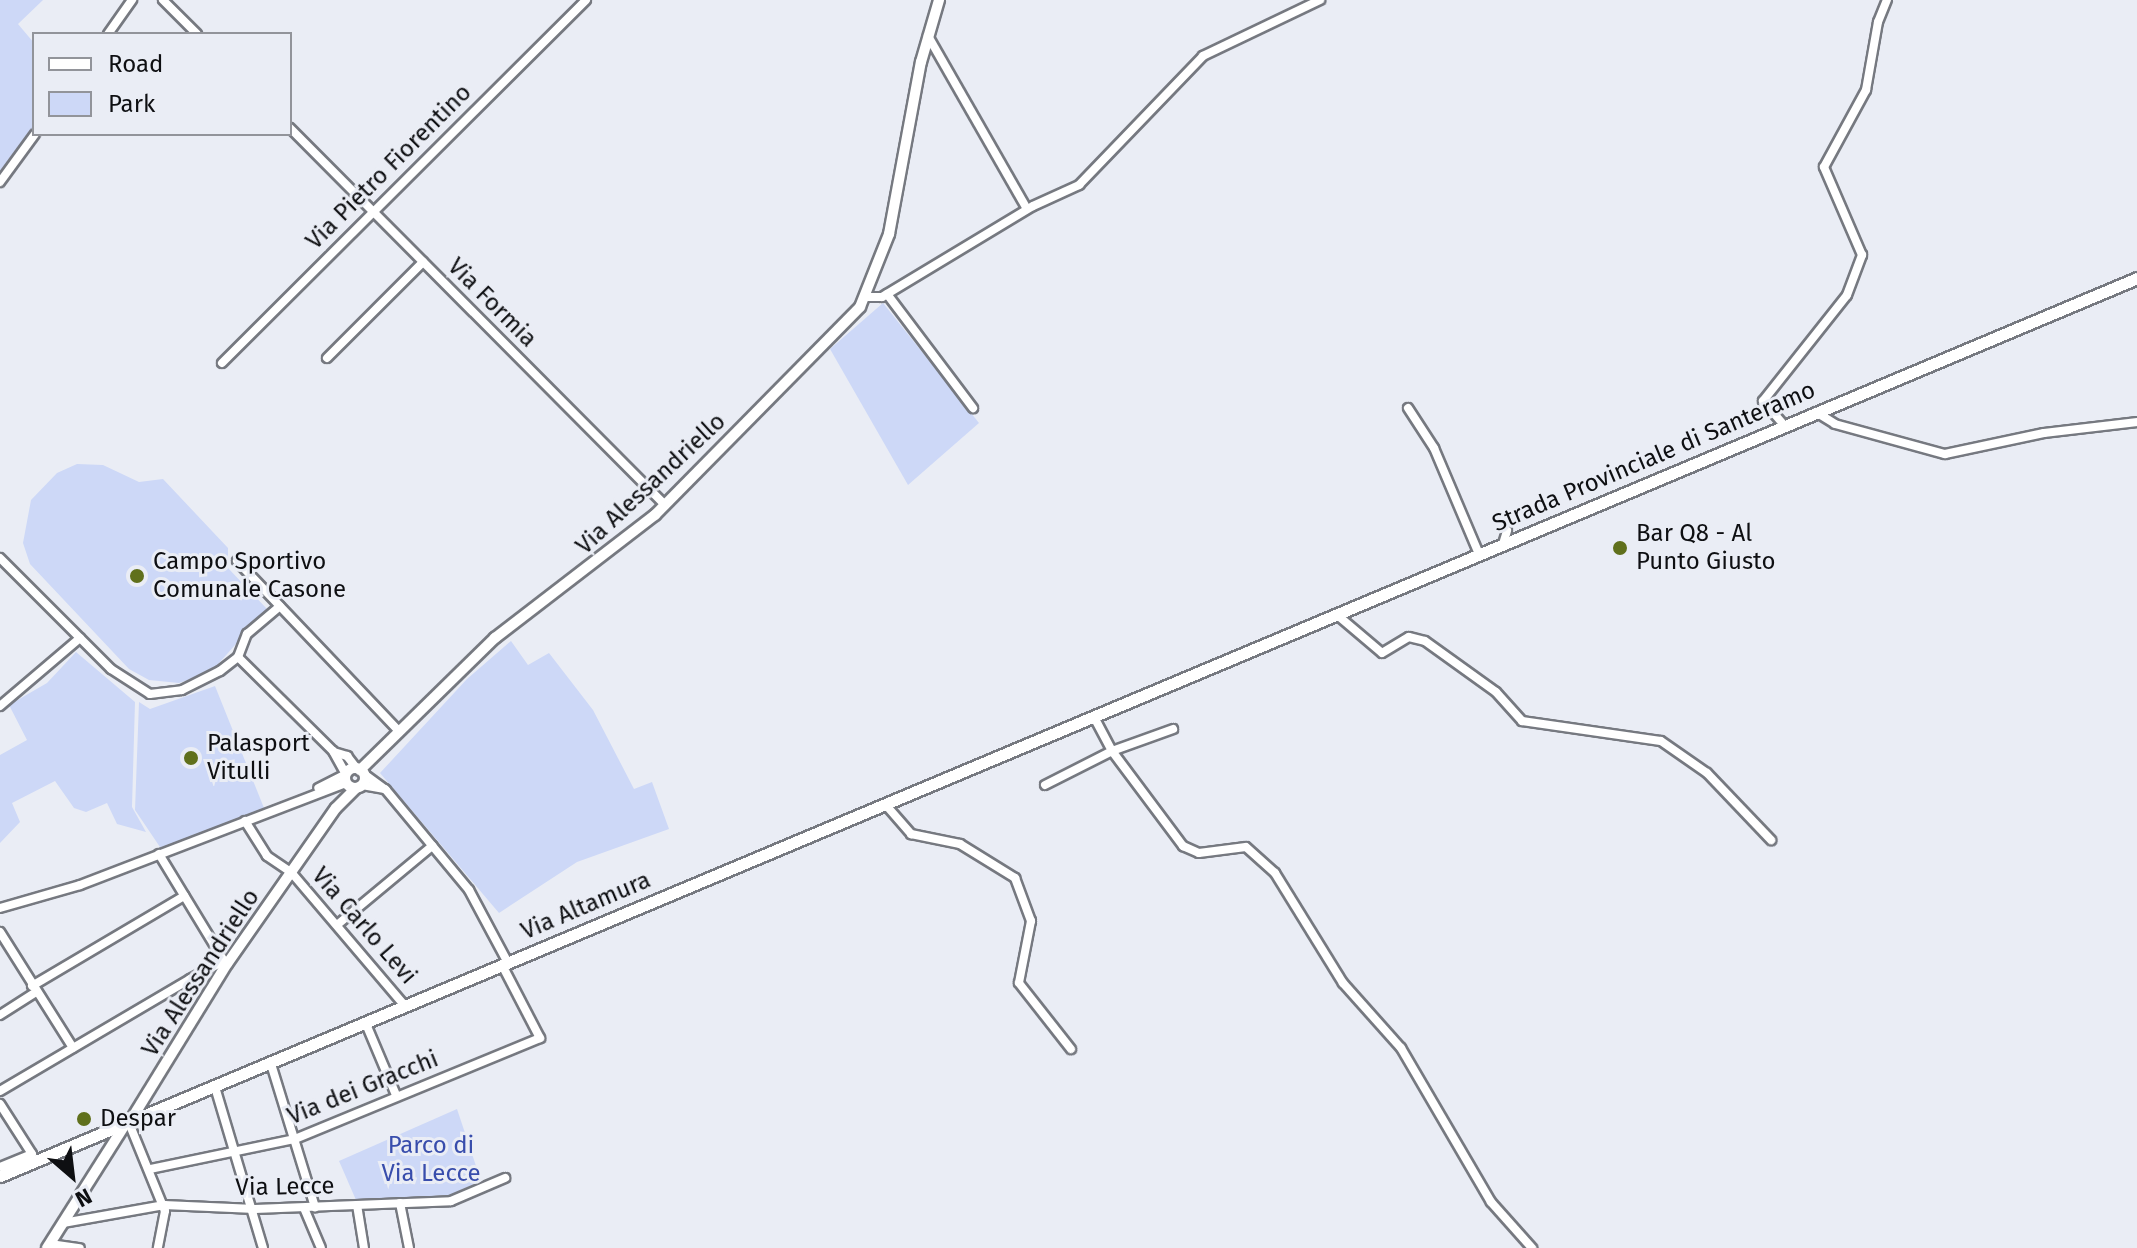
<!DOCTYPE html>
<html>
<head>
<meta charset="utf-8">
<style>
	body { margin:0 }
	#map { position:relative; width:2137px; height:1248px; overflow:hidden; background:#eaedf5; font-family:"Fira Sans",sans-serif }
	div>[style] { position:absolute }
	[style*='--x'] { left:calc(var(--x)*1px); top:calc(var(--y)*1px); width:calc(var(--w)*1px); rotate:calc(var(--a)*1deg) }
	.green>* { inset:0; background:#cdd8f7 }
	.roads { filter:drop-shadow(2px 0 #767980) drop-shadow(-2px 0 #767980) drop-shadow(0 2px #767980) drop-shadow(0 -2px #767980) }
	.minor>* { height:8px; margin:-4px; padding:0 4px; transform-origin:4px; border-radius:4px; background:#fff }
	.tertiary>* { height:10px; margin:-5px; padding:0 5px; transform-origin:5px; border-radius:5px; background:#fff }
	.tertiary>.ring { margin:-5px; padding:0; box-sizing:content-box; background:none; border:10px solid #fff; border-radius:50% }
	.secondary>* { height:11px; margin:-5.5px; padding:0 5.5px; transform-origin:5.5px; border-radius:5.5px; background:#fff }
	.dots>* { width:22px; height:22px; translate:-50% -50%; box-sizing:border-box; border:4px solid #eaedf5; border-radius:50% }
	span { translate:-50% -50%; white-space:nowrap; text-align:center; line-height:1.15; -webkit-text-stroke:6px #eaedf5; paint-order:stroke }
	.street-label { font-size:24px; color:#0e0f12 }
	.poi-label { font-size:24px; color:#0e0f12 }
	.left { translate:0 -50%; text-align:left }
	.park-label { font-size:24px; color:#384dac }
	.legend { position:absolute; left:32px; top:32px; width:260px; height:104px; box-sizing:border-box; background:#eaedf5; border:2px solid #92949a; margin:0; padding:10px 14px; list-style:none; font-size:24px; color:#0e0f12 }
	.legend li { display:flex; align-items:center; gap:16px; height:40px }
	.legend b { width:40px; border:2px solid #92949a }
	.north { position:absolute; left:32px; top:1136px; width:80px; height:80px; -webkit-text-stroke:6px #eaedf5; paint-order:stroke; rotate:152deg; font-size:22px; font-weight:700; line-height:32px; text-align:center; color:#0e0f12 }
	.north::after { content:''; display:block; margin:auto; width:28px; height:36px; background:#0e0f12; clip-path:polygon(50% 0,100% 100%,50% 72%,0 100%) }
</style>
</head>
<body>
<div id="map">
	<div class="green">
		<i style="clip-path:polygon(0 0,43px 0,18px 24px,34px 43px,34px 130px,0 176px)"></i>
		<i style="clip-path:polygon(883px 303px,979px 423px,908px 485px,830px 349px)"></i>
		<i style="clip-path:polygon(77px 464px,103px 465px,139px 482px,163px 479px,228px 548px,228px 568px,267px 609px,211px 672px,179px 683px,149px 680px,129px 669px,30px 564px,23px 543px,31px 500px,57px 473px)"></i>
		<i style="clip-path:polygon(511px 641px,528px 665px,549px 653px,593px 710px,634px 789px,652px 782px,669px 829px,577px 862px,499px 913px,380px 773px,467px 679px)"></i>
		<i style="clip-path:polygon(76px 652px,135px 702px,132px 807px,146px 832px,117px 824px,107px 803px,86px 812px,74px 808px,55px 781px,12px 803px,20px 822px,0 843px,0 755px,27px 740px,9px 705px,47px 683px)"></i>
		<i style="clip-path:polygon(215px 686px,264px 808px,162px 850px,135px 810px,139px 702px,150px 709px)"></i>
		<i style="clip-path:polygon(457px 1109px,481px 1181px,450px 1195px,356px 1200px,339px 1161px)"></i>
	</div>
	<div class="roads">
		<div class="minor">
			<i style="--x:163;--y:0;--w:48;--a:45"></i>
			<i style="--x:108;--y:34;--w:42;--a:-54.8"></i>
			<i style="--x:928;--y:36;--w:199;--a:60.2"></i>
			<i style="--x:290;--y:128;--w:532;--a:45.15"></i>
			<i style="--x:0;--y:182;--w:59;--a:-53.9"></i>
			<i style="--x:887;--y:294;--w:143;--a:53"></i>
			<i style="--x:867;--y:297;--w:15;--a:0"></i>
			<i style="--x:882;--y:297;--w:176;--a:-31.1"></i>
			<i style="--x:1033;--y:206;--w:51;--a:-24.5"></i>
			<i style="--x:1079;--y:185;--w:179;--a:-46.1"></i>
			<i style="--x:1203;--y:56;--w:130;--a:-25.6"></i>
			<i style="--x:327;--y:358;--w:136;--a:-45"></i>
			<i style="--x:222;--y:363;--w:514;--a:-44.92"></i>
			<i style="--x:1408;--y:408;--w:48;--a:57"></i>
			<i style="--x:1434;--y:448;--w:115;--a:67"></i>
			<i style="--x:1816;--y:412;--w:22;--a:32"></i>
			<i style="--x:1835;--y:424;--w:114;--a:15.3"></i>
			<i style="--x:1945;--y:454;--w:101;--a:-12"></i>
			<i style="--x:2044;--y:433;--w:94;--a:-6.7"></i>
			<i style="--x:1784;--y:425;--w:32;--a:-131"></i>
			<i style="--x:1763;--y:401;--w:135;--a:-51.6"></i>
			<i style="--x:1847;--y:295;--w:43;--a:-69.4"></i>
			<i style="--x:1862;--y:255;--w:96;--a:-113.4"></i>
			<i style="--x:1824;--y:167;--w:88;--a:-61.4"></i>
			<i style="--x:1866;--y:90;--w:69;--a:-80"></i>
			<i style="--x:1878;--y:22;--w:24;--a:-68"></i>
			<i style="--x:1503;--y:544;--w:14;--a:-73"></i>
			<i style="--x:0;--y:558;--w:157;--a:45"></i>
			<i style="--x:111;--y:669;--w:46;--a:32.7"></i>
			<i style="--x:150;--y:694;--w:32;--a:-7"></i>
			<i style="--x:182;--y:690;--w:42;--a:-26.6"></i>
			<i style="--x:220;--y:671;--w:23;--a:-38"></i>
			<i style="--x:238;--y:657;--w:25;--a:-69"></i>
			<i style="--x:247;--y:634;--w:43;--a:-40.3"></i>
			<i style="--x:237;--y:561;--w:236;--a:46.4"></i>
			<i style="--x:1336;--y:614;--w:60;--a:40.3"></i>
			<i style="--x:1382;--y:653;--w:31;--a:-31"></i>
			<i style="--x:1409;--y:637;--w:16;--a:14"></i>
			<i style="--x:1425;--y:641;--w:87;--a:35.7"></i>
			<i style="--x:1496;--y:692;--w:39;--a:48"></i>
			<i style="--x:1522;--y:721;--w:140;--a:8.2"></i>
			<i style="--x:1661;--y:741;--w:56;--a:34.8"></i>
			<i style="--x:1707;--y:773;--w:93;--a:46.3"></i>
			<i style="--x:238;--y:657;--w:134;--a:44.7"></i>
			<i style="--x:333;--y:751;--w:26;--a:61"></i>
			<i style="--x:346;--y:774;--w:31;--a:153"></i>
			<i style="--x:0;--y:706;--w:105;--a:-40.4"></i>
			<i style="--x:1094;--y:717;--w:38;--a:62"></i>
			<i style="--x:1112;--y:751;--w:119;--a:53.2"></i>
			<i style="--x:1183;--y:846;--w:17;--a:24"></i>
			<i style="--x:1199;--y:853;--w:47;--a:-7.3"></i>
			<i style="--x:1246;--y:847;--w:39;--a:42"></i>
			<i style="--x:1275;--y:873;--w:129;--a:58.3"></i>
			<i style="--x:1343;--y:983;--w:87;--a:48.3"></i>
			<i style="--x:1401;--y:1048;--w:178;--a:59.7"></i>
			<i style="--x:1491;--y:1202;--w:62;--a:48.3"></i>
			<i style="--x:334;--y:752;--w:14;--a:17"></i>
			<i style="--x:347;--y:756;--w:16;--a:52"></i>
			<i style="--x:364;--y:774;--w:27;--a:36"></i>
			<i style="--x:386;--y:790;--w:130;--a:50.3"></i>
			<i style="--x:469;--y:890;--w:83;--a:61.9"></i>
			<i style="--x:362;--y:785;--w:23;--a:10"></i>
			<i style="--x:1045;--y:785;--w:75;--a:-26.9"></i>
			<i style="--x:1112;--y:751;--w:65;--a:-19.8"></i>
			<i style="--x:885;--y:804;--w:40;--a:49"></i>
			<i style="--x:911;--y:834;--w:50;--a:11.5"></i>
			<i style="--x:960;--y:844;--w:65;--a:31.7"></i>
			<i style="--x:1015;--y:878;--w:46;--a:69.6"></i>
			<i style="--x:1031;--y:921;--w:63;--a:101"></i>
			<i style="--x:1019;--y:983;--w:84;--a:51.8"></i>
			<i style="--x:245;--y:821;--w:41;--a:57.8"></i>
			<i style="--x:267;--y:856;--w:29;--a:34"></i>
			<i style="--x:291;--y:872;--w:177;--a:49.6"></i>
			<i style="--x:159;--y:854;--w:125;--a:58.7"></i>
			<i style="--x:0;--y:908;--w:83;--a:-16"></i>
			<i style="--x:80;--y:885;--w:285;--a:-21"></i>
			<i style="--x:337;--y:925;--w:124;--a:-39.7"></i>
			<i style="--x:0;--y:932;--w:137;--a:57.8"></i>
			<i style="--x:32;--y:986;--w:177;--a:-30.6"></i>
			<i style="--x:0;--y:1015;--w:43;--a:-32.6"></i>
			<i style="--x:366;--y:1024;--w:77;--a:67.1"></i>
			<i style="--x:271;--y:1064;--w:150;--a:72.9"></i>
			<i style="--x:215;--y:1087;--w:168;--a:73.4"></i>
			<i style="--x:0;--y:1091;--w:221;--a:-30.5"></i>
			<i style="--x:190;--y:979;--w:38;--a:-28"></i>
			<i style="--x:224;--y:961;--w:4;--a:45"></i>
			<i style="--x:0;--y:1104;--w:59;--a:57.4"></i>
			<i style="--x:32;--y:1154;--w:35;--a:158"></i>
			<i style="--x:129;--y:1123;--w:95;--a:67.8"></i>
			<i style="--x:165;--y:1211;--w:38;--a:101"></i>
			<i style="--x:150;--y:1169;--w:148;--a:-11.7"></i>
			<i style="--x:295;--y:1139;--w:265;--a:-22.4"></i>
			<i style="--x:540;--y:1038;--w:82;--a:-117.5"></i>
			<i style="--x:400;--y:1203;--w:46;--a:78.7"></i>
			<i style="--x:357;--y:1205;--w:44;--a:80.8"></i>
			<i style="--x:304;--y:1208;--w:43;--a:67"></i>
			<i style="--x:63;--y:1223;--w:103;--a:-10.1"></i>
			<i style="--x:164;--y:1205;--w:91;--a:2.5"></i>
			<i style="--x:255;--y:1209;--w:196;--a:-2.3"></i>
			<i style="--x:451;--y:1201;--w:59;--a:-23.1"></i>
			<i style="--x:50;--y:1244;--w:30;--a:8"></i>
		</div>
		<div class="tertiary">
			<i class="ring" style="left:345px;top:768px;width:10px;height:10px"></i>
			<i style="--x:360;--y:770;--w:189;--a:-44.4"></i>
			<i style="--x:495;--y:638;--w:202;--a:-37.6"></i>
			<i style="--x:655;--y:515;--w:292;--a:-45.4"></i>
			<i style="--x:860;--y:307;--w:79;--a:-68.3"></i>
			<i style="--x:889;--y:234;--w:175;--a:-79.5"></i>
			<i style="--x:921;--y:62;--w:65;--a:-73.8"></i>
			<i style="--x:129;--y:1123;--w:187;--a:-58.4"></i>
			<i style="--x:227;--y:964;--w:190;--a:-55.1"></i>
			<i style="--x:336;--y:808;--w:28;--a:-45"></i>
			<i style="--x:47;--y:1248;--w:144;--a:-57.7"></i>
		</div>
		<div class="secondary">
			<i style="--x:0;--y:1176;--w:2318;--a:-22.79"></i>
		</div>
	</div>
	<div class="dots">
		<i style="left:1620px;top:548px;background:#60701c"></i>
		<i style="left:137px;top:576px;background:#60701c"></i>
		<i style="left:191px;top:758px;background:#60701c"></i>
		<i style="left:84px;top:1119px;background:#60701c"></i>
	</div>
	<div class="street-label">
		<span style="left:389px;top:167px;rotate:-45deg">Via Pietro Fiorentino</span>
		<span style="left:492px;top:303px;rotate:45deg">Via Formia</span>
		<span style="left:1654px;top:457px;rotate:-23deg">Strada Provinciale di Santeramo</span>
		<span style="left:651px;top:484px;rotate:-43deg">Via Alessandriello</span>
		<span style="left:586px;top:906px;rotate:-23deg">Via Altamura</span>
		<span style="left:364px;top:926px;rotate:49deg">Via Carlo Levi</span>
		<span style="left:201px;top:973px;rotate:-57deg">Via Alessandriello</span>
		<span style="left:363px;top:1088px;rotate:-22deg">Via dei Gracchi</span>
		<span style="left:285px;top:1187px;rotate:-1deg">Via Lecce</span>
	</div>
	<div class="poi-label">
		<span class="left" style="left:1636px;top:548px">Bar Q8 - Al<br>Punto Giusto</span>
		<span class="left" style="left:153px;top:576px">Campo Sportivo<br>Comunale Casone</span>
		<span class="left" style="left:207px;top:758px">Palasport<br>Vitulli</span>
		<span class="left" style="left:100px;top:1119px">Despar</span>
	</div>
	<div class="park-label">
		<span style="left:431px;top:1160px">Parco di<br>Via Lecce</span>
	</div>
	<ul class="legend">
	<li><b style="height:10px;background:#fff"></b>Road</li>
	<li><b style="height:22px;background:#cdd8f7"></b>Park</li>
	</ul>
	<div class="north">N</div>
</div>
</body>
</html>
